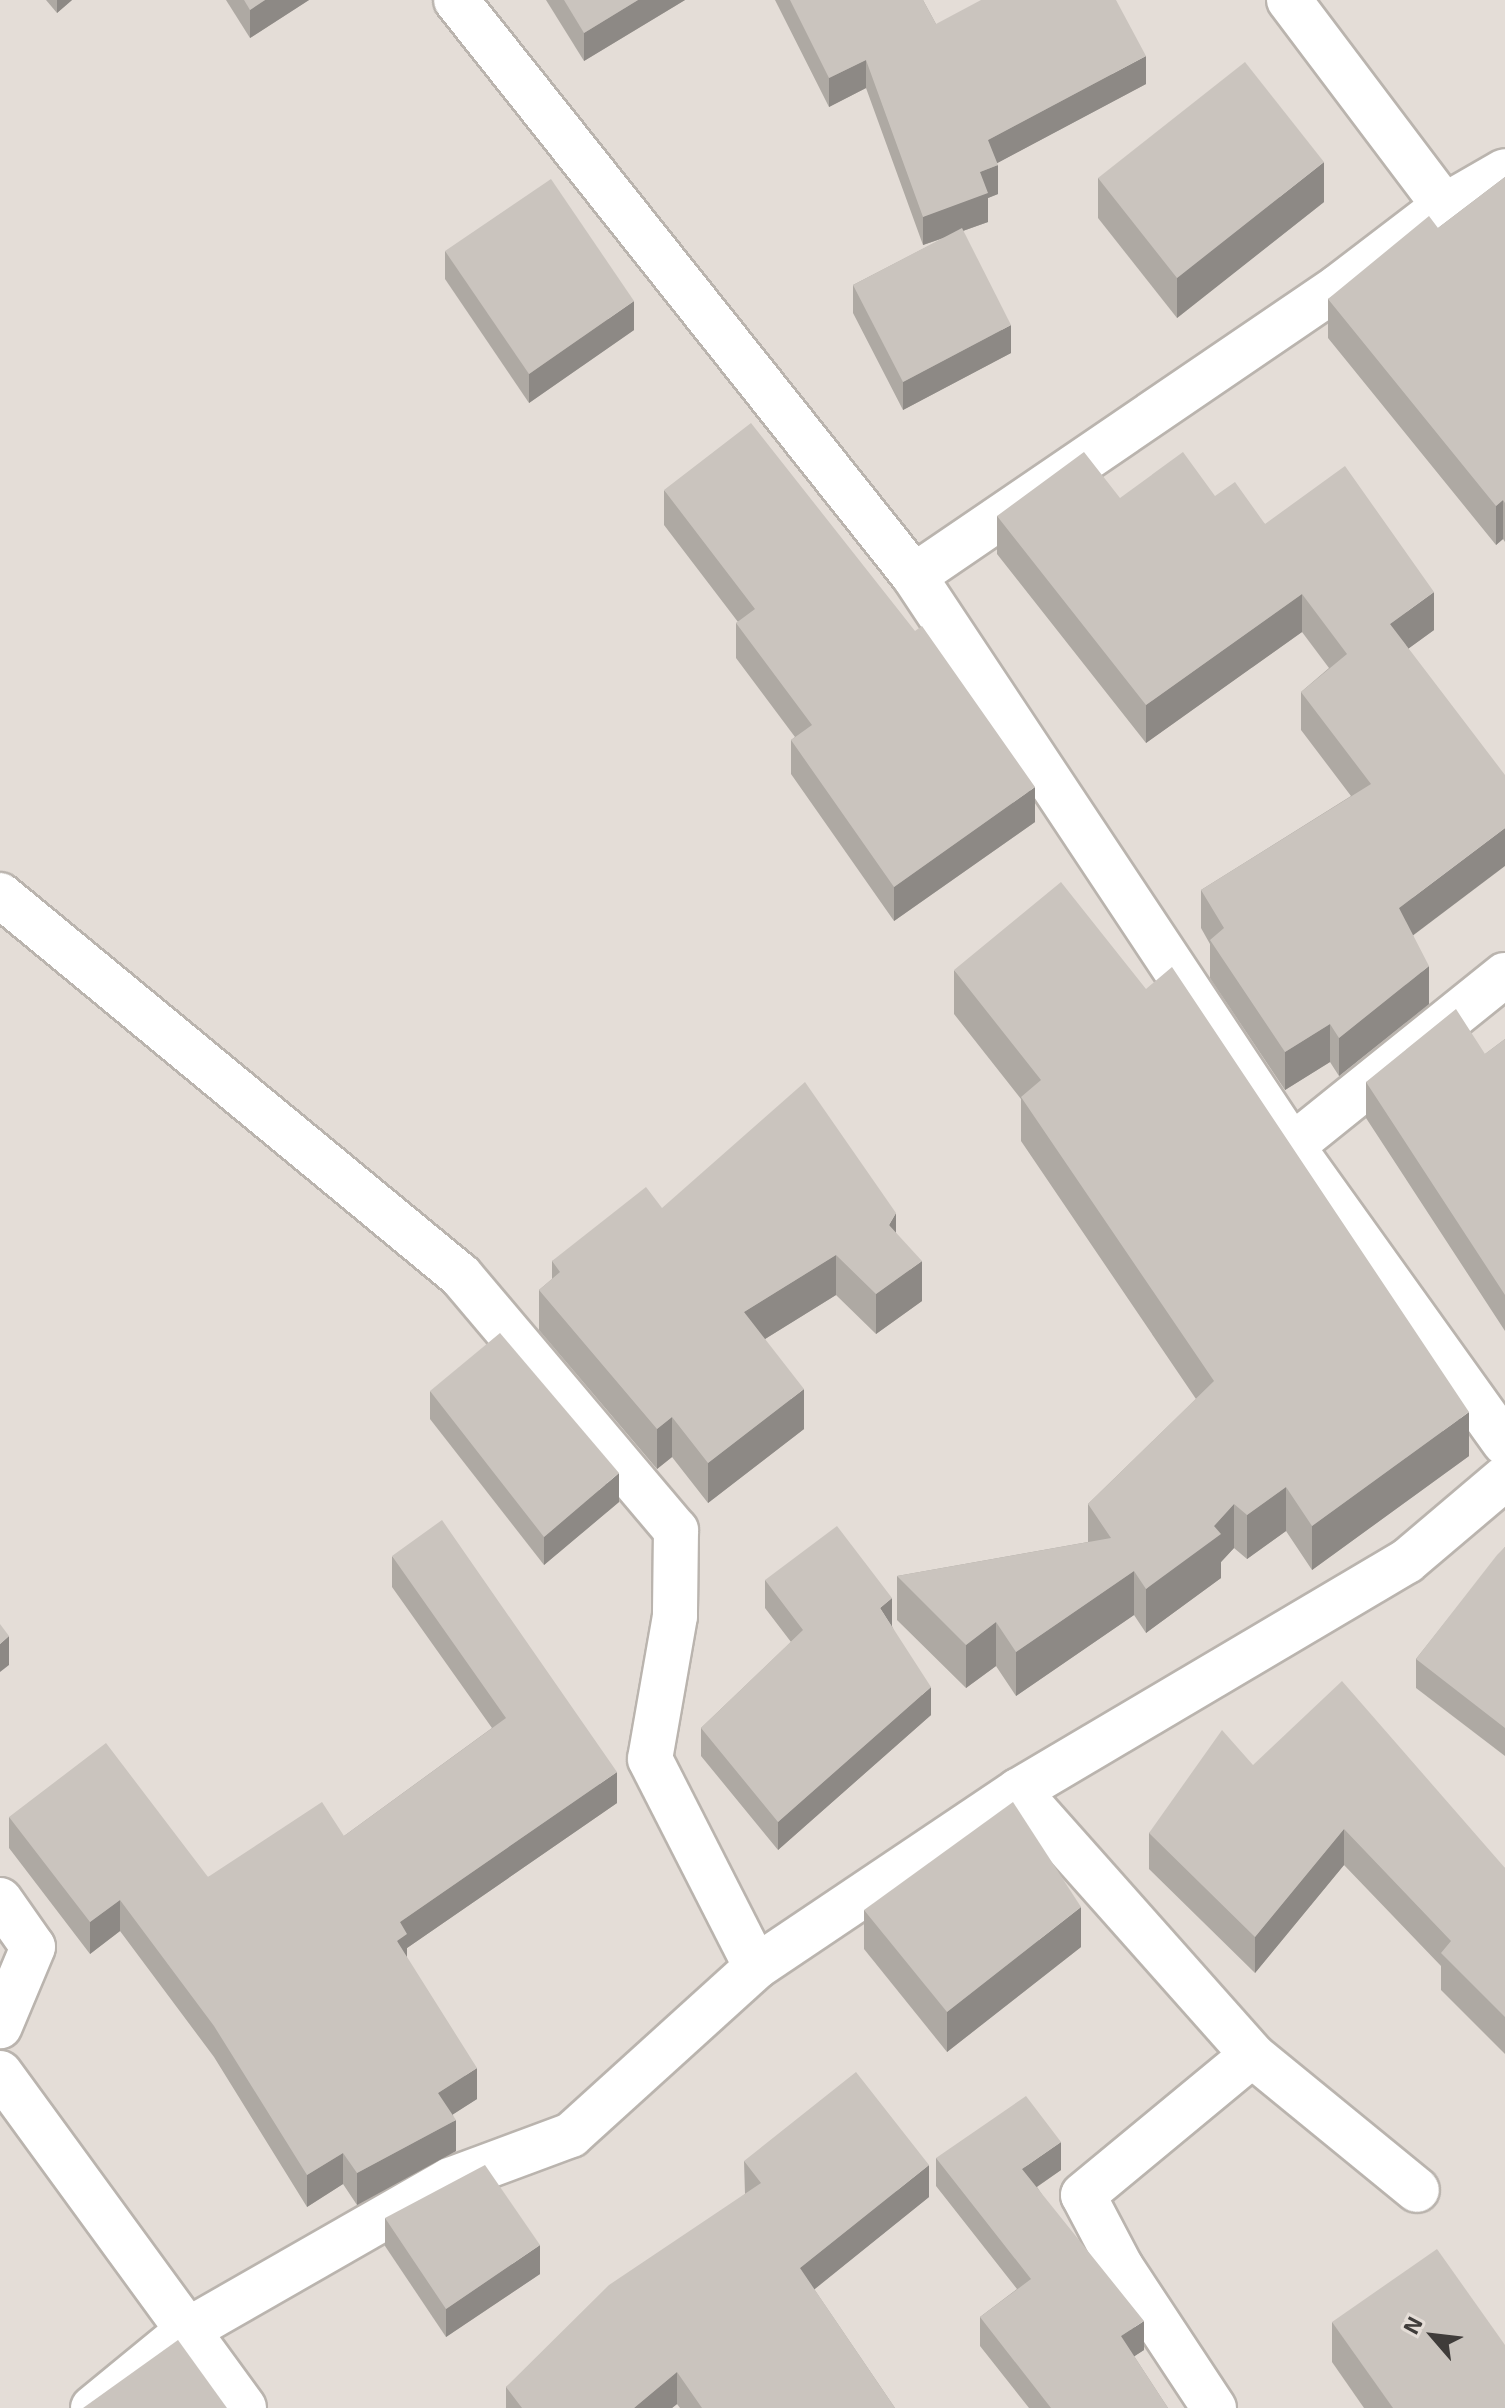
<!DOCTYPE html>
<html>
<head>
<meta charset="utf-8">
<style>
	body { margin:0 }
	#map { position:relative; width:1505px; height:2408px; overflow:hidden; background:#e4ddd7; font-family:"Exo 2",sans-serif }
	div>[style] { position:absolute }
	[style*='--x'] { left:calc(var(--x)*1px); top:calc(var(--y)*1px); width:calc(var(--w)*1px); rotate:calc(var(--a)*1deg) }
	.roads { filter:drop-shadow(2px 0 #bab4ae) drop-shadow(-2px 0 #bab4ae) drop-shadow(0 2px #bab4ae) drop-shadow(0 -2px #bab4ae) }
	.minor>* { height:44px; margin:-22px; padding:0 22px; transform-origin:22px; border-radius:22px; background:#fff }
	.wall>* { inset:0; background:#aea9a3 }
	.shaded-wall>* { inset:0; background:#8d8985 }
	.building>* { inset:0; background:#cac4be }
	span { translate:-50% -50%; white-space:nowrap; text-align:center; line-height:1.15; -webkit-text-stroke:6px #e4ddd7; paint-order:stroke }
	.north { position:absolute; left:1393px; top:2296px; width:80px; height:80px; -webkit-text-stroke:6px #e4ddd7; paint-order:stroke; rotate:298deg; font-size:22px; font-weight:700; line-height:32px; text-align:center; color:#3f3c3a }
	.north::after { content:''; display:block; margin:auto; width:28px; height:36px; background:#3f3c3a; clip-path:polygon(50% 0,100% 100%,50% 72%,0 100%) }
</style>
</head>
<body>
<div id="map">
	<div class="roads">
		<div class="minor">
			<i style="--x:456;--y:0;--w:736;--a:51.51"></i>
			<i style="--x:914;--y:576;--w:684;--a:56.45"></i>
			<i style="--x:1292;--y:1146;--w:365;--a:54.4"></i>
			<i style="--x:1289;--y:0;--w:258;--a:53"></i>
			<i style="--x:914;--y:576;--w:513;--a:-34.28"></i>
			<i style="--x:1338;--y:287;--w:133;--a:-37.4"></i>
			<i style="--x:1444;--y:206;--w:70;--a:-29.8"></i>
			<i style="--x:0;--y:895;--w:598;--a:39.57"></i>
			<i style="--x:461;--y:1276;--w:333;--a:49.8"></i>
			<i style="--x:676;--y:1530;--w:86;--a:90.7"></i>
			<i style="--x:675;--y:1616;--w:145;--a:99.9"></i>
			<i style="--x:650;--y:1759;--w:233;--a:63"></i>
			<i style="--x:1292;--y:1146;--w:273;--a:-38.8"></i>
			<i style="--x:1018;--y:1791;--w:353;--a:48.4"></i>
			<i style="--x:1252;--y:2055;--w:213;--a:39.3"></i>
			<i style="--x:0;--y:1900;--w:57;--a:54.9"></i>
			<i style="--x:33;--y:1947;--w:86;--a:112.7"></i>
			<i style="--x:0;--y:2073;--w:414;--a:53.9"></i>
			<i style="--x:93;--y:2408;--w:123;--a:-39.4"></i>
			<i style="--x:188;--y:2330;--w:302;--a:-29.8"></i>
			<i style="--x:450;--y:2180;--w:129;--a:-20.4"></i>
			<i style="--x:571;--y:2135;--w:250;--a:-42.2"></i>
			<i style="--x:756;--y:1967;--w:316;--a:-33.9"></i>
			<i style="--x:1018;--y:1791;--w:452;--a:-30.6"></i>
			<i style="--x:1407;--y:1561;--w:128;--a:-40.3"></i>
			<i style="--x:1214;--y:2408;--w:169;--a:-123.4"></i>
			<i style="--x:1121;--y:2267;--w:81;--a:-117.8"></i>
			<i style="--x:1083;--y:2195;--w:219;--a:-39.6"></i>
		</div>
	</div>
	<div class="wall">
		<i style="clip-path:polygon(46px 0,72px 0,57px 13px)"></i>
		<i style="clip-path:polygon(226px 0,309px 0,250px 38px)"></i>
		<i style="clip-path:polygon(546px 0,685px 0,584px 61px)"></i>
		<i style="clip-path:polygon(775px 0,923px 0,936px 24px,1146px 84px,997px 163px,998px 194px,988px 198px,988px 222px,963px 231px,1011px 353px,903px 410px,853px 313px,853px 285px,944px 238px,923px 245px,866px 88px,829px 107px)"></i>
		<i style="clip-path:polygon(1505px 177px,1505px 542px,1503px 539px,1496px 545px,1328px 338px,1328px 299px,1438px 228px)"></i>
		<i style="clip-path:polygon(1098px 178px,1324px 202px,1177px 318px,1098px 218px)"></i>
		<i style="clip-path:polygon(445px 251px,634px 330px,529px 403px,445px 279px)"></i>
		<i style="clip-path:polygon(664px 490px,1035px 822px,894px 921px,791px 774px,791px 740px,795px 737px,736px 658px,736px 623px,738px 622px,664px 525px)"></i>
		<i style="clip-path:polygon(1215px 496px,1265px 524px,1434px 630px,1409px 648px,1413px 935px,1429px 1004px,1339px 1076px,1330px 1062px,1285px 1090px,1210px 978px,1210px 944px,1201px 928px,1201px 890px,1351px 796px,1301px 730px,1301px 692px,1329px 668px,1302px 632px,1146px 743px,997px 554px,997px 516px,1120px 498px)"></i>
		<i style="clip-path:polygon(954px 970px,1469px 1456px,1312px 1570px,1286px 1531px,1247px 1559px,1234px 1548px,1221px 1562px,1221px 1578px,1146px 1633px,1134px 1615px,1016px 1696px,996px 1666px,966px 1688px,897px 1620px,897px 1576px,1088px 1542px,1088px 1504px,1196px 1399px,1021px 1141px,1021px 1099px,954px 1014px)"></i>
		<i style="clip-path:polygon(1505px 1039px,1505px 1331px,1366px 1118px,1366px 1082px,1485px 1054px)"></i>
		<i style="clip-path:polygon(662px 1208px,896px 1233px,922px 1301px,876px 1334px,836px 1295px,765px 1339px,804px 1429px,708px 1503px,672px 1457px,657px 1469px,539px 1330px,539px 1290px,552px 1279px,552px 1261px)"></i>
		<i style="clip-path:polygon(430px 1391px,619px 1502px,544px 1565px,430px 1419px)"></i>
		<i style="clip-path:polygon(1505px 1547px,1505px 1756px,1416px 1688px,1416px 1659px)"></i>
		<i style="clip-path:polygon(392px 1556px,617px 1803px,407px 1948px,407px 1958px,477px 2099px,453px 2114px,456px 2151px,357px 2205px,343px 2184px,307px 2207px,214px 2057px,120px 1931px,90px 1954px,9px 1848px,9px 1817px,208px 1877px,344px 1836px,492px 1728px,392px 1587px)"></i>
		<i style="clip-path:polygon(765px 1580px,892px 1626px,931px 1715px,778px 1850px,701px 1756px,701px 1728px,791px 1642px,765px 1608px)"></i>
		<i style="clip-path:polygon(1253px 1765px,1505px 1868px,1505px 2054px,1441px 1990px,1441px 1966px,1344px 1865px,1255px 1973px,1149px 1869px,1149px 1833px)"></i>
		<i style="clip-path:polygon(864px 1910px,1081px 1947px,947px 2052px,864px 1949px)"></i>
		<i style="clip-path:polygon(936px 2158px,1061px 2170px,1037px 2187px,1144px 2350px,1134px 2356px,1168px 2408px,1029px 2408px,980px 2346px,980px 2317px,1017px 2289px,936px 2186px)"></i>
		<i style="clip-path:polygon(744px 2161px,929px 2197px,814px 2289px,895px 2408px,680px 2408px,677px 2404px,672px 2408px,506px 2408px,506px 2387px,745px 2194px)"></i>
		<i style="clip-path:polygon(385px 2218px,540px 2274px,446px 2337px,385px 2246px)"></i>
		<i style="clip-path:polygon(1332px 2322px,1505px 2408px,1364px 2408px,1332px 2362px)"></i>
	</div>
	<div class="shaded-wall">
		<i style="clip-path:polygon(57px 0,72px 0,57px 13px)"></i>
		<i style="clip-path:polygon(265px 0,309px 0,250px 38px,250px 10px)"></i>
		<i style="clip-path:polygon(638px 0,685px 0,584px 61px,584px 33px)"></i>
		<i style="clip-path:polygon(1146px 56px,1146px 84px,988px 168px,988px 140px)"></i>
		<i style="clip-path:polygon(866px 60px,866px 88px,829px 107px,829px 78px)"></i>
		<i style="clip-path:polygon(1324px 162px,1324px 202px,1177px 318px,1177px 278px)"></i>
		<i style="clip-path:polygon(998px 165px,998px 194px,988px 198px,988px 222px,923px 245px,923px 217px,980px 172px)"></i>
		<i style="clip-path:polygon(634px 301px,634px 330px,529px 403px,529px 374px)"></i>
		<i style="clip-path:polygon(1011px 325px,1011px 353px,903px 410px,903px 382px)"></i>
		<i style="clip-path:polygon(1503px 500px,1503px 539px,1496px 545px,1496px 506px)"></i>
		<i style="clip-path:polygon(1434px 592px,1434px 630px,1390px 662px,1390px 624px)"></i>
		<i style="clip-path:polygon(1302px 594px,1302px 632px,1146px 743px,1146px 705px)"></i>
		<i style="clip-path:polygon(1035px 787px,1035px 822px,894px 921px,894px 887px)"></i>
		<i style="clip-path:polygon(1505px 828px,1505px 866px,1399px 946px,1399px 908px)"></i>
		<i style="clip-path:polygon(1429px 966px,1429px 1004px,1339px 1076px,1339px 1038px)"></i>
		<i style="clip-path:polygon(1330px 1024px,1330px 1062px,1285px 1090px,1285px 1052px)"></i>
		<i style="clip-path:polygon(896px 1213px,896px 1253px,889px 1225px)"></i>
		<i style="clip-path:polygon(836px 1255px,836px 1295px,744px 1352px,744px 1312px)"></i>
		<i style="clip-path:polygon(922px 1261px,922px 1301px,876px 1334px,876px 1294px)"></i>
		<i style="clip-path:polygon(804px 1389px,804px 1429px,708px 1503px,708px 1463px)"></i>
		<i style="clip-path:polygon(1469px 1412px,1469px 1456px,1312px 1570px,1312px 1526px)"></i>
		<i style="clip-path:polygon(672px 1417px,672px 1457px,657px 1469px,657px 1429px)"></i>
		<i style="clip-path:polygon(619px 1473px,619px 1502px,544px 1565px,544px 1537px)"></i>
		<i style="clip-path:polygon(1286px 1487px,1286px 1531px,1247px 1559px,1247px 1515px)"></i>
		<i style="clip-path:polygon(1234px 1504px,1234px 1548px,1221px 1562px,1221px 1578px,1146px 1633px,1146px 1589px,1214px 1526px)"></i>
		<i style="clip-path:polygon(1134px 1571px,1134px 1615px,1016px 1696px,1016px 1652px)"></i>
		<i style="clip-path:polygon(892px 1598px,892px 1627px,880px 1608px)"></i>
		<i style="clip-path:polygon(996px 1622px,996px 1666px,966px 1688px,966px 1645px)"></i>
		<i style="clip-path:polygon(9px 1636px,9px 1665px,0 1672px,0 1644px)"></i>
		<i style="clip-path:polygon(931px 1687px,931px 1715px,778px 1850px,778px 1822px)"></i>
		<i style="clip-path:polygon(617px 1772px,617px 1803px,407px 1948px,407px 1965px,397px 1941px,400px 1922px)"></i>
		<i style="clip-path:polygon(1344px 1829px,1344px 1865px,1255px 1973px,1255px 1937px)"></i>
		<i style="clip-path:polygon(120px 1900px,120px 1931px,90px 1954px,90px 1922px)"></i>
		<i style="clip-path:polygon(1081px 1907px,1081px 1947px,947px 2052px,947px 2012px)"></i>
		<i style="clip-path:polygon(477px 2068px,477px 2099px,438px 2124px,438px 2093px)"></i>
		<i style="clip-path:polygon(456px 2120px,456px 2151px,357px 2205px,357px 2173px)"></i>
		<i style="clip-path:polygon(1061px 2142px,1061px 2170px,1022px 2197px,1022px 2169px)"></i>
		<i style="clip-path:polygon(343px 2153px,343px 2184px,307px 2207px,307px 2175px)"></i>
		<i style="clip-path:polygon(929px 2165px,929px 2197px,800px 2301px,800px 2268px)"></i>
		<i style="clip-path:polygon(540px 2245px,540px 2274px,446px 2337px,446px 2309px)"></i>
		<i style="clip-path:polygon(1144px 2321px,1144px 2350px,1121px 2365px,1121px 2336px)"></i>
		<i style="clip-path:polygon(677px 2372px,677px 2404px,672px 2408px,634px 2408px)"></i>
	</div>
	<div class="building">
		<i style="clip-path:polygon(244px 0,265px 0,250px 10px)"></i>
		<i style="clip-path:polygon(564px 0,638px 0,584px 33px)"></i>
		<i style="clip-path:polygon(790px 0,923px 0,936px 24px,981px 0,1116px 0,1146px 56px,988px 140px,998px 165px,980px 172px,988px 193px,923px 217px,866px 60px,829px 78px)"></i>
		<i style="clip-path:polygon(1245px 62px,1324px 162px,1177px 278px,1098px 178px)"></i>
		<i style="clip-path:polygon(1505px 177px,1505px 503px,1503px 500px,1496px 506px,1328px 299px,1429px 216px,1438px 228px)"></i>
		<i style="clip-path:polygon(551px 179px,634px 301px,529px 374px,445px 251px)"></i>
		<i style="clip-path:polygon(962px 228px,1011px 325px,903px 382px,853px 285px)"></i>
		<i style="clip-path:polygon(751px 423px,915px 631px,922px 626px,1035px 787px,894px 887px,791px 740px,812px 725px,736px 623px,755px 609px,664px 490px)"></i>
		<i style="clip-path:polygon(1084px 452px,1120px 498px,1183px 452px,1215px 496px,1235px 482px,1265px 524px,1345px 466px,1434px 592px,1390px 624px,1505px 775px,1505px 828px,1399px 908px,1429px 966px,1339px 1038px,1330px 1024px,1285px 1052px,1210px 940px,1224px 928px,1201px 890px,1371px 784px,1301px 692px,1347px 654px,1302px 594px,1146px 705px,997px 516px)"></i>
		<i style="clip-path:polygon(1061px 882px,1146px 989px,1172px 967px,1469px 1412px,1312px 1526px,1286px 1487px,1247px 1515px,1234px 1504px,1214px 1526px,1221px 1534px,1146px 1589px,1134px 1571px,1016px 1652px,996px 1622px,966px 1645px,897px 1576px,1111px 1538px,1088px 1504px,1214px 1381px,1021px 1097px,1041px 1080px,954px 970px)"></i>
		<i style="clip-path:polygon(1456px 1009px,1485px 1054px,1505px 1039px,1505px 1295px,1366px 1082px)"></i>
		<i style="clip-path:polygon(805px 1082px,896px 1213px,889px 1225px,922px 1261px,876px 1294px,836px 1255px,744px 1312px,804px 1389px,708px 1463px,672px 1417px,657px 1429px,539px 1290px,560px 1272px,552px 1261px,646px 1187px,662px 1208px)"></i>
		<i style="clip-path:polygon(500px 1333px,619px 1473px,544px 1537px,430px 1391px)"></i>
		<i style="clip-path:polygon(442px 1520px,617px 1772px,400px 1922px,407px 1934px,397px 1941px,477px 2068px,438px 2093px,456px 2120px,357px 2173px,343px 2153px,307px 2175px,214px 2026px,120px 1900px,90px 1922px,9px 1817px,106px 1743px,208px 1877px,322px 1802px,344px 1836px,506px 1718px,392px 1556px)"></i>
		<i style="clip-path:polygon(837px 1526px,892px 1598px,880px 1608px,931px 1687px,778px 1822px,701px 1728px,803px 1630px,765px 1580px)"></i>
		<i style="clip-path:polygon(1505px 1547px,1505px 1728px,1416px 1659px,1497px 1555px)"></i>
		<i style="clip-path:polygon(0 1624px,9px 1636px,0 1644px)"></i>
		<i style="clip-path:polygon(1342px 1681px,1505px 1868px,1505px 2017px,1441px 1953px,1451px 1941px,1344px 1829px,1255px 1937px,1149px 1833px,1222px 1730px,1253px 1765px)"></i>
		<i style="clip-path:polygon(1013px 1802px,1081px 1907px,947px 2012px,864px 1910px)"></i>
		<i style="clip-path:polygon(856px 2072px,929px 2165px,800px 2268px,895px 2408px,702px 2408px,677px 2372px,634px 2408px,522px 2408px,506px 2387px,609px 2285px,761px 2183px,744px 2161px)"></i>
		<i style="clip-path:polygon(1026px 2096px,1061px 2142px,1022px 2169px,1144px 2321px,1121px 2336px,1168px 2408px,1051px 2408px,980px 2317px,1031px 2279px,936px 2158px)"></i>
		<i style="clip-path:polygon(485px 2165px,540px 2245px,446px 2309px,385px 2218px)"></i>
		<i style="clip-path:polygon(1437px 2249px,1505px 2345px,1505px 2408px,1393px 2408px,1332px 2322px)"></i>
		<i style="clip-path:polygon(178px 2340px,227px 2408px,83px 2408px)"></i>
	</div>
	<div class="north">N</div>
</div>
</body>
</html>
